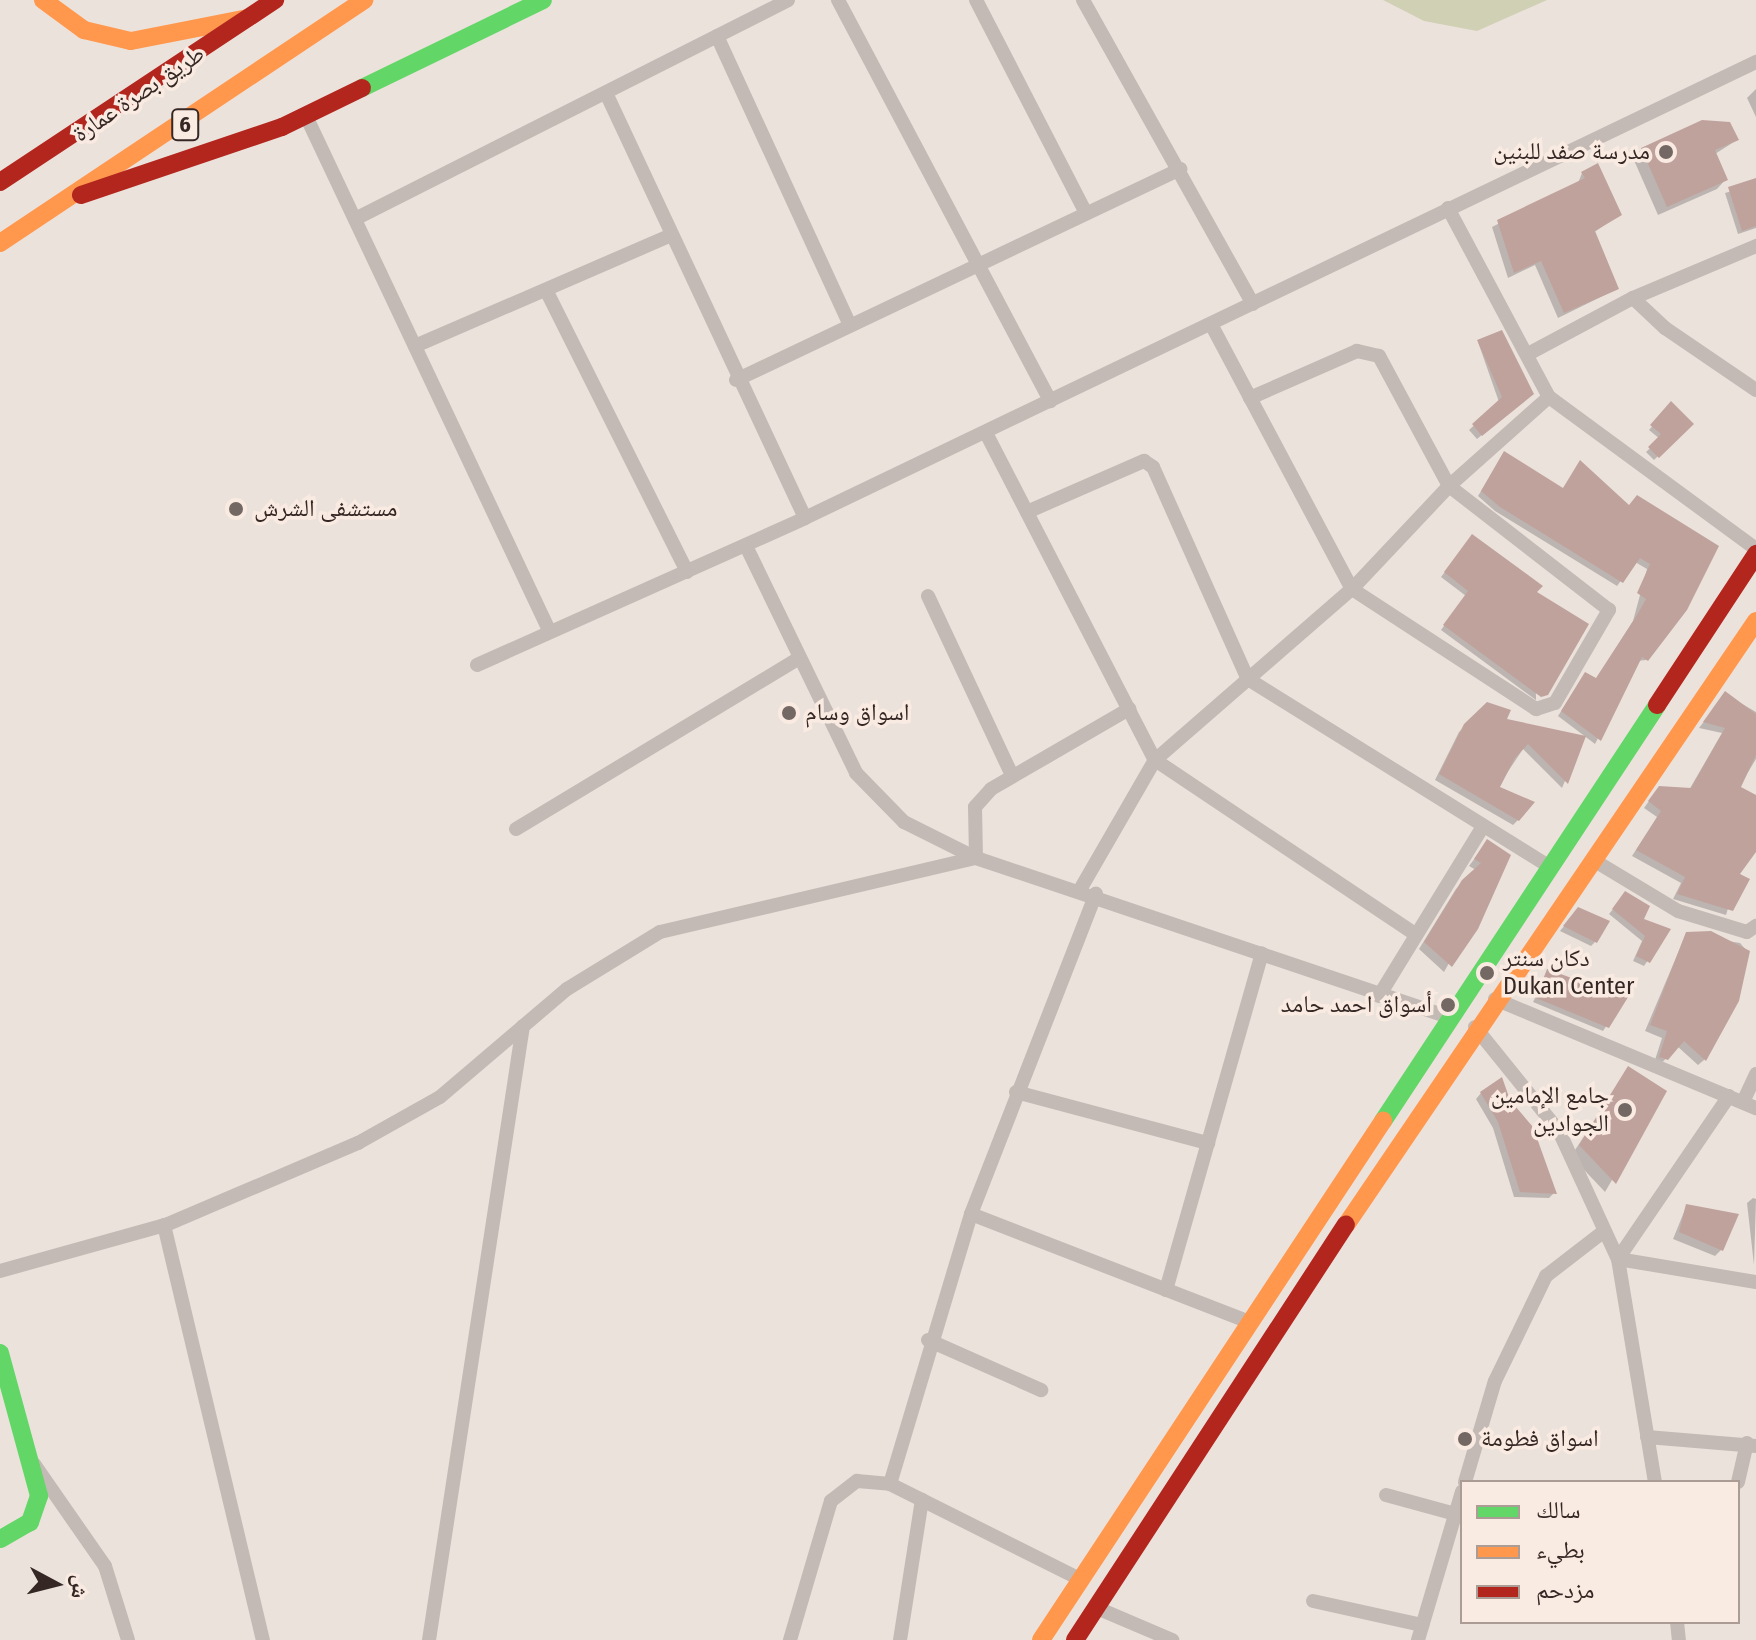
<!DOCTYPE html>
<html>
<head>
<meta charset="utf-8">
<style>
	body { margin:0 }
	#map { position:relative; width:1756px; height:1640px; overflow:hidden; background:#ece2dc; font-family:"Fira Sans Condensed","Noto Naskh Arabic",sans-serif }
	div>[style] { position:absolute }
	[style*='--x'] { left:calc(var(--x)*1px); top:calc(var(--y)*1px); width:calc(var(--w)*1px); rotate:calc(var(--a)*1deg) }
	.green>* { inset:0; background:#d0d0b5 }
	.shadow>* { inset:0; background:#0003 }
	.building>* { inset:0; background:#c0a29d }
	.street>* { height:14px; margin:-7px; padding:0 7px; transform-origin:7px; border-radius:7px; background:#c4bab5 }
	.fast>* { height:18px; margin:-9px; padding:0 9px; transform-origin:9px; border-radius:9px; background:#63d668 }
	.slow>* { height:18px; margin:-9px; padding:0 9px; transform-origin:9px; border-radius:9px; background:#ff974d }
	.jam>* { height:18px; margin:-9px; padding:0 9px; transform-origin:9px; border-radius:9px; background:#b3261e }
	.dots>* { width:22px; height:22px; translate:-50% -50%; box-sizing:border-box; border:4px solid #faebe2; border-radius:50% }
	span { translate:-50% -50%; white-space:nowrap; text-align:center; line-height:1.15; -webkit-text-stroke:7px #faebe2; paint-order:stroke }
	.shield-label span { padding:2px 6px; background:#faebe2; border:2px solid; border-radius:6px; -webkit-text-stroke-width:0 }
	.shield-label { font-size:22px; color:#342724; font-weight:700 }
	.street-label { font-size:24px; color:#342724 }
	.poi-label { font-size:24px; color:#342724 }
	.right { translate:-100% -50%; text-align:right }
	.left { translate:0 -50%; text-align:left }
	.legend { position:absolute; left:1460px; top:1480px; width:280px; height:144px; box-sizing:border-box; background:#faebe2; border:2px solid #ab9d96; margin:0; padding:10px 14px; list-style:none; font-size:24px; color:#342724 }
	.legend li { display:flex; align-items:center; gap:16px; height:40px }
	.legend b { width:40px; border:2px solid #ab9d96 }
	.north { position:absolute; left:16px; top:1544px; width:80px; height:80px; -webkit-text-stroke:6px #faebe2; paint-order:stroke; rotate:97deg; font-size:22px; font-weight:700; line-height:32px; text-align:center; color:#342724 }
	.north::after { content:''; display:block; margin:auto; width:28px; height:36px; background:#342724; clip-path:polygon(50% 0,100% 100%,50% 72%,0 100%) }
</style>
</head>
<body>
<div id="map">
	<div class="green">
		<i style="clip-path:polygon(1383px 0,1547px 0,1477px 31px,1424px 21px)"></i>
	</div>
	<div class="shadow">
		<i style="clip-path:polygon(1756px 89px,1756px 117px,1747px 98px)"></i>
		<i style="clip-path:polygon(1737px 140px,1715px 154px,1726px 179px,1717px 189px,1658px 215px,1633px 158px,1642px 149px)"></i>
		<i style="clip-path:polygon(1582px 173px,1619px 215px,1593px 233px,1617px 289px,1558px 318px,1535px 265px,1508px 278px,1492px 227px,1578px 183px)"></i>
		<i style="clip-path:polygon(1756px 184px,1756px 228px,1738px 234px,1725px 193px)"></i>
		<i style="clip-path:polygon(1478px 342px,1527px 398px,1477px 439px,1469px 430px,1499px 402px)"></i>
		<i style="clip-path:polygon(1671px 404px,1691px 424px,1654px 460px,1646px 452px,1660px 439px,1649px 430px)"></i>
		<i style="clip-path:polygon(1504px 453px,1562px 490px,1580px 463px,1685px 609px,1646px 660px,1637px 661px,1595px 744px,1558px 716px,1585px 674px,1596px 680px,1633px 621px,1647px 569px,1635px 562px,1617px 586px,1495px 511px,1478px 496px)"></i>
		<i style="clip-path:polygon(1468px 541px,1535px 593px,1536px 700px,1441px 630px,1466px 596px,1441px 577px)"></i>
		<i style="clip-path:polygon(1725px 694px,1756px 712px,1756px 759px,1739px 787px,1756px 797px,1756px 847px,1738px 875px,1726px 915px,1673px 899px,1681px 883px,1632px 856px,1657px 817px,1644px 808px,1654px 794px,1689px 790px,1722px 733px,1699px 728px)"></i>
		<i style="clip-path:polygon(1488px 704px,1504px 720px,1583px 738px,1562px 788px,1523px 749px,1497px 788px,1518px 820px,1513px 825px,1435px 780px,1459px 732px)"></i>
		<i style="clip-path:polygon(1487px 842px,1509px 856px,1444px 972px,1419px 949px,1456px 889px,1476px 870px,1469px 866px)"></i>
		<i style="clip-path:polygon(1622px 898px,1641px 920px,1668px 930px,1644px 966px,1633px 961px,1642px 941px,1609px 914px)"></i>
		<i style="clip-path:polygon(1574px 914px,1595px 942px,1591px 946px,1560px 931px)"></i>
		<i style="clip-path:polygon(1686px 934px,1740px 943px,1747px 951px,1737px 1000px,1704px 1060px,1698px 1065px,1677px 1046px,1660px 1065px,1654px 1063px,1662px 1038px,1645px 1031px)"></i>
		<i style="clip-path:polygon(1548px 972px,1627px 995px,1603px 1031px,1533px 1002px)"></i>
		<i style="clip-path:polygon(1629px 1069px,1664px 1091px,1605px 1192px,1571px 1156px)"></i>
		<i style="clip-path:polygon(1481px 1093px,1508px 1101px,1554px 1193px,1549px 1198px,1514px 1197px,1493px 1128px,1476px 1099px)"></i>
		<i style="clip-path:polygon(1753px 1198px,1756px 1199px,1754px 1265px,1747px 1203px)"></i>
		<i style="clip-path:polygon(1686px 1207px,1721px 1250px,1715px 1256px,1673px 1239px)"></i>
	</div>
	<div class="building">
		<i style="clip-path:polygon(1702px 120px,1730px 122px,1739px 140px,1715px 150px,1728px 180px,1667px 207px,1641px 148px)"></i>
		<i style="clip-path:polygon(1598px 163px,1622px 215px,1595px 231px,1619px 289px,1564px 313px,1541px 261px,1514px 273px,1497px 220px,1585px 178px,1581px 172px)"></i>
		<i style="clip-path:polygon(1756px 178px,1756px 226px,1742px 231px,1728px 187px)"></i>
		<i style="clip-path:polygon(1502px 330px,1534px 394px,1482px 436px,1472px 424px,1502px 397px,1477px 340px)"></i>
		<i style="clip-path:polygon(1671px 401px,1694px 424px,1659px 458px,1648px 447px,1661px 434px,1650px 425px)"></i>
		<i style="clip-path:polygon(1504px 451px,1563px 488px,1580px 460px,1629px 505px,1637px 495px,1719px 546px,1687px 610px,1648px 661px,1642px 657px,1601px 741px,1561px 711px,1585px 672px,1596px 678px,1637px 615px,1646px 599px,1637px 593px,1650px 564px,1640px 558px,1623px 583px,1500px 507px,1481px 491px)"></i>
		<i style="clip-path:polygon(1472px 534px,1543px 586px,1537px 592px,1589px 624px,1548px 695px,1541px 697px,1443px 625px,1468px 591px,1444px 572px)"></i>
		<i style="clip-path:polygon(1725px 691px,1756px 714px,1756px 755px,1741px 787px,1756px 795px,1756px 852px,1740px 874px,1750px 879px,1733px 911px,1677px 894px,1685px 877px,1636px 850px,1661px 811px,1648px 801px,1659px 786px,1691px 788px,1725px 728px,1703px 722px)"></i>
		<i style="clip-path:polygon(1487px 702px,1511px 710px,1507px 719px,1586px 736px,1568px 784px,1528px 744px,1515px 758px,1500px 787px,1535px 802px,1519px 821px,1439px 774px,1464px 724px)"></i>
		<i style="clip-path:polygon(1487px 839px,1511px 855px,1478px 929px,1452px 967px,1424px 942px,1462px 880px,1481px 863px,1474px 859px)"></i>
		<i style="clip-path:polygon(1625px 891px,1650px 906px,1644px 919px,1671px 929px,1650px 963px,1636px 956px,1645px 936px,1612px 909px)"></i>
		<i style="clip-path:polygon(1578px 907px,1610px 921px,1597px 943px,1563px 926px)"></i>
		<i style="clip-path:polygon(1711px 931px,1750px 951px,1739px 1001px,1706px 1061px,1684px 1041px,1668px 1060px,1659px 1057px,1667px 1031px,1650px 1025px,1686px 932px)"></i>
		<i style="clip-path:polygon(1547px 969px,1588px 984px,1630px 994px,1609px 1028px,1536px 998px)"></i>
		<i style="clip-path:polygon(1628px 1066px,1667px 1091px,1616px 1184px,1579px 1145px)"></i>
		<i style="clip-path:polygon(1502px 1077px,1510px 1100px,1533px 1127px,1557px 1194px,1520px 1192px,1498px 1122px,1480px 1092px)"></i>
		<i style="clip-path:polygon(1686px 1204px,1739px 1214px,1723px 1251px,1679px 1232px)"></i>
	</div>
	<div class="street">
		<i style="--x:838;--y:0;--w:454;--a:62.1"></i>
		<i style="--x:976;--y:0;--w:237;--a:62.7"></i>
		<i style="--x:1083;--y:0;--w:348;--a:60.8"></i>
		<i style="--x:717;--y:36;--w:316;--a:65.3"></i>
		<i style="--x:606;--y:93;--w:469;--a:64.9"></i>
		<i style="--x:306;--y:116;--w:569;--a:64.7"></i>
		<i style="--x:1448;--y:208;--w:214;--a:61.9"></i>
		<i style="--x:1549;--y:397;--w:257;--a:36.3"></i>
		<i style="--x:355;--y:219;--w:485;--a:-26.8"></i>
		<i style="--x:547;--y:292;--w:313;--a:63.4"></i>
		<i style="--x:1633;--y:298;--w:44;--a:43.2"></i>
		<i style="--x:1665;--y:328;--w:110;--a:34.3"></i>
		<i style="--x:1212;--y:326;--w:298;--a:62"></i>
		<i style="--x:1352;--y:589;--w:220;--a:33.1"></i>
		<i style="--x:1536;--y:709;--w:20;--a:-18"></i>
		<i style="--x:1555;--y:703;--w:108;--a:-59.9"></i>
		<i style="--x:1609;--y:610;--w:202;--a:-142.2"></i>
		<i style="--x:1449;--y:486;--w:148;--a:-118.3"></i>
		<i style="--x:1379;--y:356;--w:23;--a:-167"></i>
		<i style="--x:1357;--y:351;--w:117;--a:156.3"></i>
		<i style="--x:415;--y:346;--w:279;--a:-23.4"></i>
		<i style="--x:1528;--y:354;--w:119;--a:-28.1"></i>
		<i style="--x:1633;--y:298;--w:134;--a:-22.9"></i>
		<i style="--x:736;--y:380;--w:492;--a:-25.4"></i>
		<i style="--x:986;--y:433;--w:368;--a:62.7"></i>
		<i style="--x:1155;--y:760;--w:314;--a:33.8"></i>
		<i style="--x:1027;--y:512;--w:128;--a:-23.6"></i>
		<i style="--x:1144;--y:461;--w:11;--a:34"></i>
		<i style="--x:1153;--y:467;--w:232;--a:65.9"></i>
		<i style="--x:1248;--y:679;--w:356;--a:31.9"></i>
		<i style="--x:746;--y:546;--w:252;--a:64.1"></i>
		<i style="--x:856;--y:773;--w:69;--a:45.6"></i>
		<i style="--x:904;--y:822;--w:80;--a:26.6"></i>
		<i style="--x:976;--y:858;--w:496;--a:18.6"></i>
		<i style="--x:928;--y:596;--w:195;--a:64.9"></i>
		<i style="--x:477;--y:665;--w:359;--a:-24.1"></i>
		<i style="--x:805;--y:518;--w:1055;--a:-25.62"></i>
		<i style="--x:516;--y:829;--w:329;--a:-31.1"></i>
		<i style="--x:1595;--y:861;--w:97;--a:31.1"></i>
		<i style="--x:1678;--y:911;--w:72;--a:16.9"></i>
		<i style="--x:1747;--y:932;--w:11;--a:-34"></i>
		<i style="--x:1081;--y:888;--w:148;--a:-60"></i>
		<i style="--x:1155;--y:760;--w:261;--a:-41"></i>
		<i style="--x:1352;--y:589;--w:141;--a:-46.7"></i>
		<i style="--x:1449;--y:486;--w:134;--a:-41.7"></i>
		<i style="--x:1379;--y:996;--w:199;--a:-58.5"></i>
		<i style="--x:1495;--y:999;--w:283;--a:22.7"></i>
		<i style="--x:1475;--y:1027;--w:134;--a:51.1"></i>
		<i style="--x:1559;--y:1131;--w:141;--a:65.3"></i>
		<i style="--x:1618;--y:1259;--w:226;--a:80.6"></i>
		<i style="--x:1016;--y:1092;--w:199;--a:14.9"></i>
		<i style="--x:1729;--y:1096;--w:197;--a:124.3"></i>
		<i style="--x:1618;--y:1259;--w:140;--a:9.5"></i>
		<i style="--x:1743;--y:1102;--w:31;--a:-65"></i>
		<i style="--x:971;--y:1214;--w:299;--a:21.2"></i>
		<i style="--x:164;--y:1225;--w:427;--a:76.6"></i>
		<i style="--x:0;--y:1271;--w:174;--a:-15.6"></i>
		<i style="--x:168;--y:1224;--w:207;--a:-23.1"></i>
		<i style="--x:358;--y:1143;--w:94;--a:-29.3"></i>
		<i style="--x:440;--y:1097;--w:167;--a:-40.4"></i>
		<i style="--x:567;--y:989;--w:109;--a:-31.5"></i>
		<i style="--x:660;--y:932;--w:325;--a:-13.2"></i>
		<i style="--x:976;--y:858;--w:51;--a:-91.1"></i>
		<i style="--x:975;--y:807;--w:24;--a:-48"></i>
		<i style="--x:991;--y:789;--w:160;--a:-30.1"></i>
		<i style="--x:1166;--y:1290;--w:350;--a:-74.1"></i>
		<i style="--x:928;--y:1340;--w:124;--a:23.9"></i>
		<i style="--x:1647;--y:1437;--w:109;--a:4.7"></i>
		<i style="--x:34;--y:1464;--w:124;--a:55.2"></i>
		<i style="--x:105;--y:1566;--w:77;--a:72.7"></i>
		<i style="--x:1465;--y:1482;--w:105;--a:-73.5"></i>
		<i style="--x:1495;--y:1381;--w:117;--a:-64.1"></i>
		<i style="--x:1546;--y:1276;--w:72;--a:-37.7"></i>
		<i style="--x:1738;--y:1482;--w:40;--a:-77"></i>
		<i style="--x:890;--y:1484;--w:282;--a:-73.3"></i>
		<i style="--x:971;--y:1214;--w:344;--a:-68.7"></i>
		<i style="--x:1386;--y:1495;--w:72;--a:15.4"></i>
		<i style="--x:1313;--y:1601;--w:112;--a:12.4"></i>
		<i style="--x:1097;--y:1608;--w:82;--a:23.1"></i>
		<i style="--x:1677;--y:1622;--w:18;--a:84"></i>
		<i style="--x:429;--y:1640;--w:621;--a:-81.3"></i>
		<i style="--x:790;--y:1640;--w:145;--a:-73.6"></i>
		<i style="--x:831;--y:1501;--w:33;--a:-38"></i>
		<i style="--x:857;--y:1481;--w:33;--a:5"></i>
		<i style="--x:890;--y:1484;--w:215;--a:26.6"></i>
		<i style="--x:900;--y:1640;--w:142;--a:-81.1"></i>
		<i style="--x:1418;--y:1640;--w:155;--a:-73.5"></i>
	</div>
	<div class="fast">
		<i style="--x:362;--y:88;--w:201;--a:-25.9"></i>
		<i style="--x:1383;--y:1121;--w:498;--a:-56.6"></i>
		<i style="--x:0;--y:1353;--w:148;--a:74.7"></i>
		<i style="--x:39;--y:1496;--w:28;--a:109"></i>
		<i style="--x:30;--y:1522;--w:34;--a:150"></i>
	</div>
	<div class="slow">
		<i style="--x:43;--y:0;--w:51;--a:36.2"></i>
		<i style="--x:84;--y:30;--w:48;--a:13.2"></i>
		<i style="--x:131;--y:41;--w:119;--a:-11.1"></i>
		<i style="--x:0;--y:243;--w:438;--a:-33.7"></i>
		<i style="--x:1346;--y:1225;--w:730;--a:-55.83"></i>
		<i style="--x:1041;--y:1640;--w:622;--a:-56.62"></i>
	</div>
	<div class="jam">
		<i style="--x:0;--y:182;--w:330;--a:-33.5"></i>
		<i style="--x:81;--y:195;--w:212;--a:-18.7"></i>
		<i style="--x:282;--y:127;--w:89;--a:-26"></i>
		<i style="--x:1657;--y:705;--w:181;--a:-56.7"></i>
		<i style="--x:1075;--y:1640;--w:496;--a:-56.9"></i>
	</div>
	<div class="dots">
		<i style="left:1666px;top:152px;background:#746864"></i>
		<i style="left:236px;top:509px;background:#746864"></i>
		<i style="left:789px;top:713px;background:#746864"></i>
		<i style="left:1487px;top:973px;background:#746864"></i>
		<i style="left:1448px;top:1005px;background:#746864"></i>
		<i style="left:1625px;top:1110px;background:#746864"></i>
		<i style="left:1465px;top:1439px;background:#746864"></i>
	</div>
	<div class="shield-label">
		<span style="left:185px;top:125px">6</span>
	</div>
	<div class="street-label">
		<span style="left:139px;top:94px;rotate:-34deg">طريق بصرة عمارة</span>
	</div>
	<div class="poi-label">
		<span class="right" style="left:1650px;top:152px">مدرسة صفد للبنين</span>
		<span class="left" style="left:254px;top:509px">مستشفى الشرش</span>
		<span class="left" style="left:805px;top:713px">اسواق وسام</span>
		<span class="left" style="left:1503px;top:973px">دكان سنتر<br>Dukan Center</span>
		<span class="right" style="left:1432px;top:1005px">أسواق احمد حامد</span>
		<span class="right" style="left:1609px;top:1110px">جامع الإمامين<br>الجوادين</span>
		<span class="left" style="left:1481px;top:1439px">اسواق فطومة</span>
	</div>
	<ul class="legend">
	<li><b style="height:10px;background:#63d668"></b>سالك</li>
	<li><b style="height:10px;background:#ff974d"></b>بطيء</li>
	<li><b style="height:10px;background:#b3261e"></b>مزدحم</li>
	</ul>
	<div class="north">ش</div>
</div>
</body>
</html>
